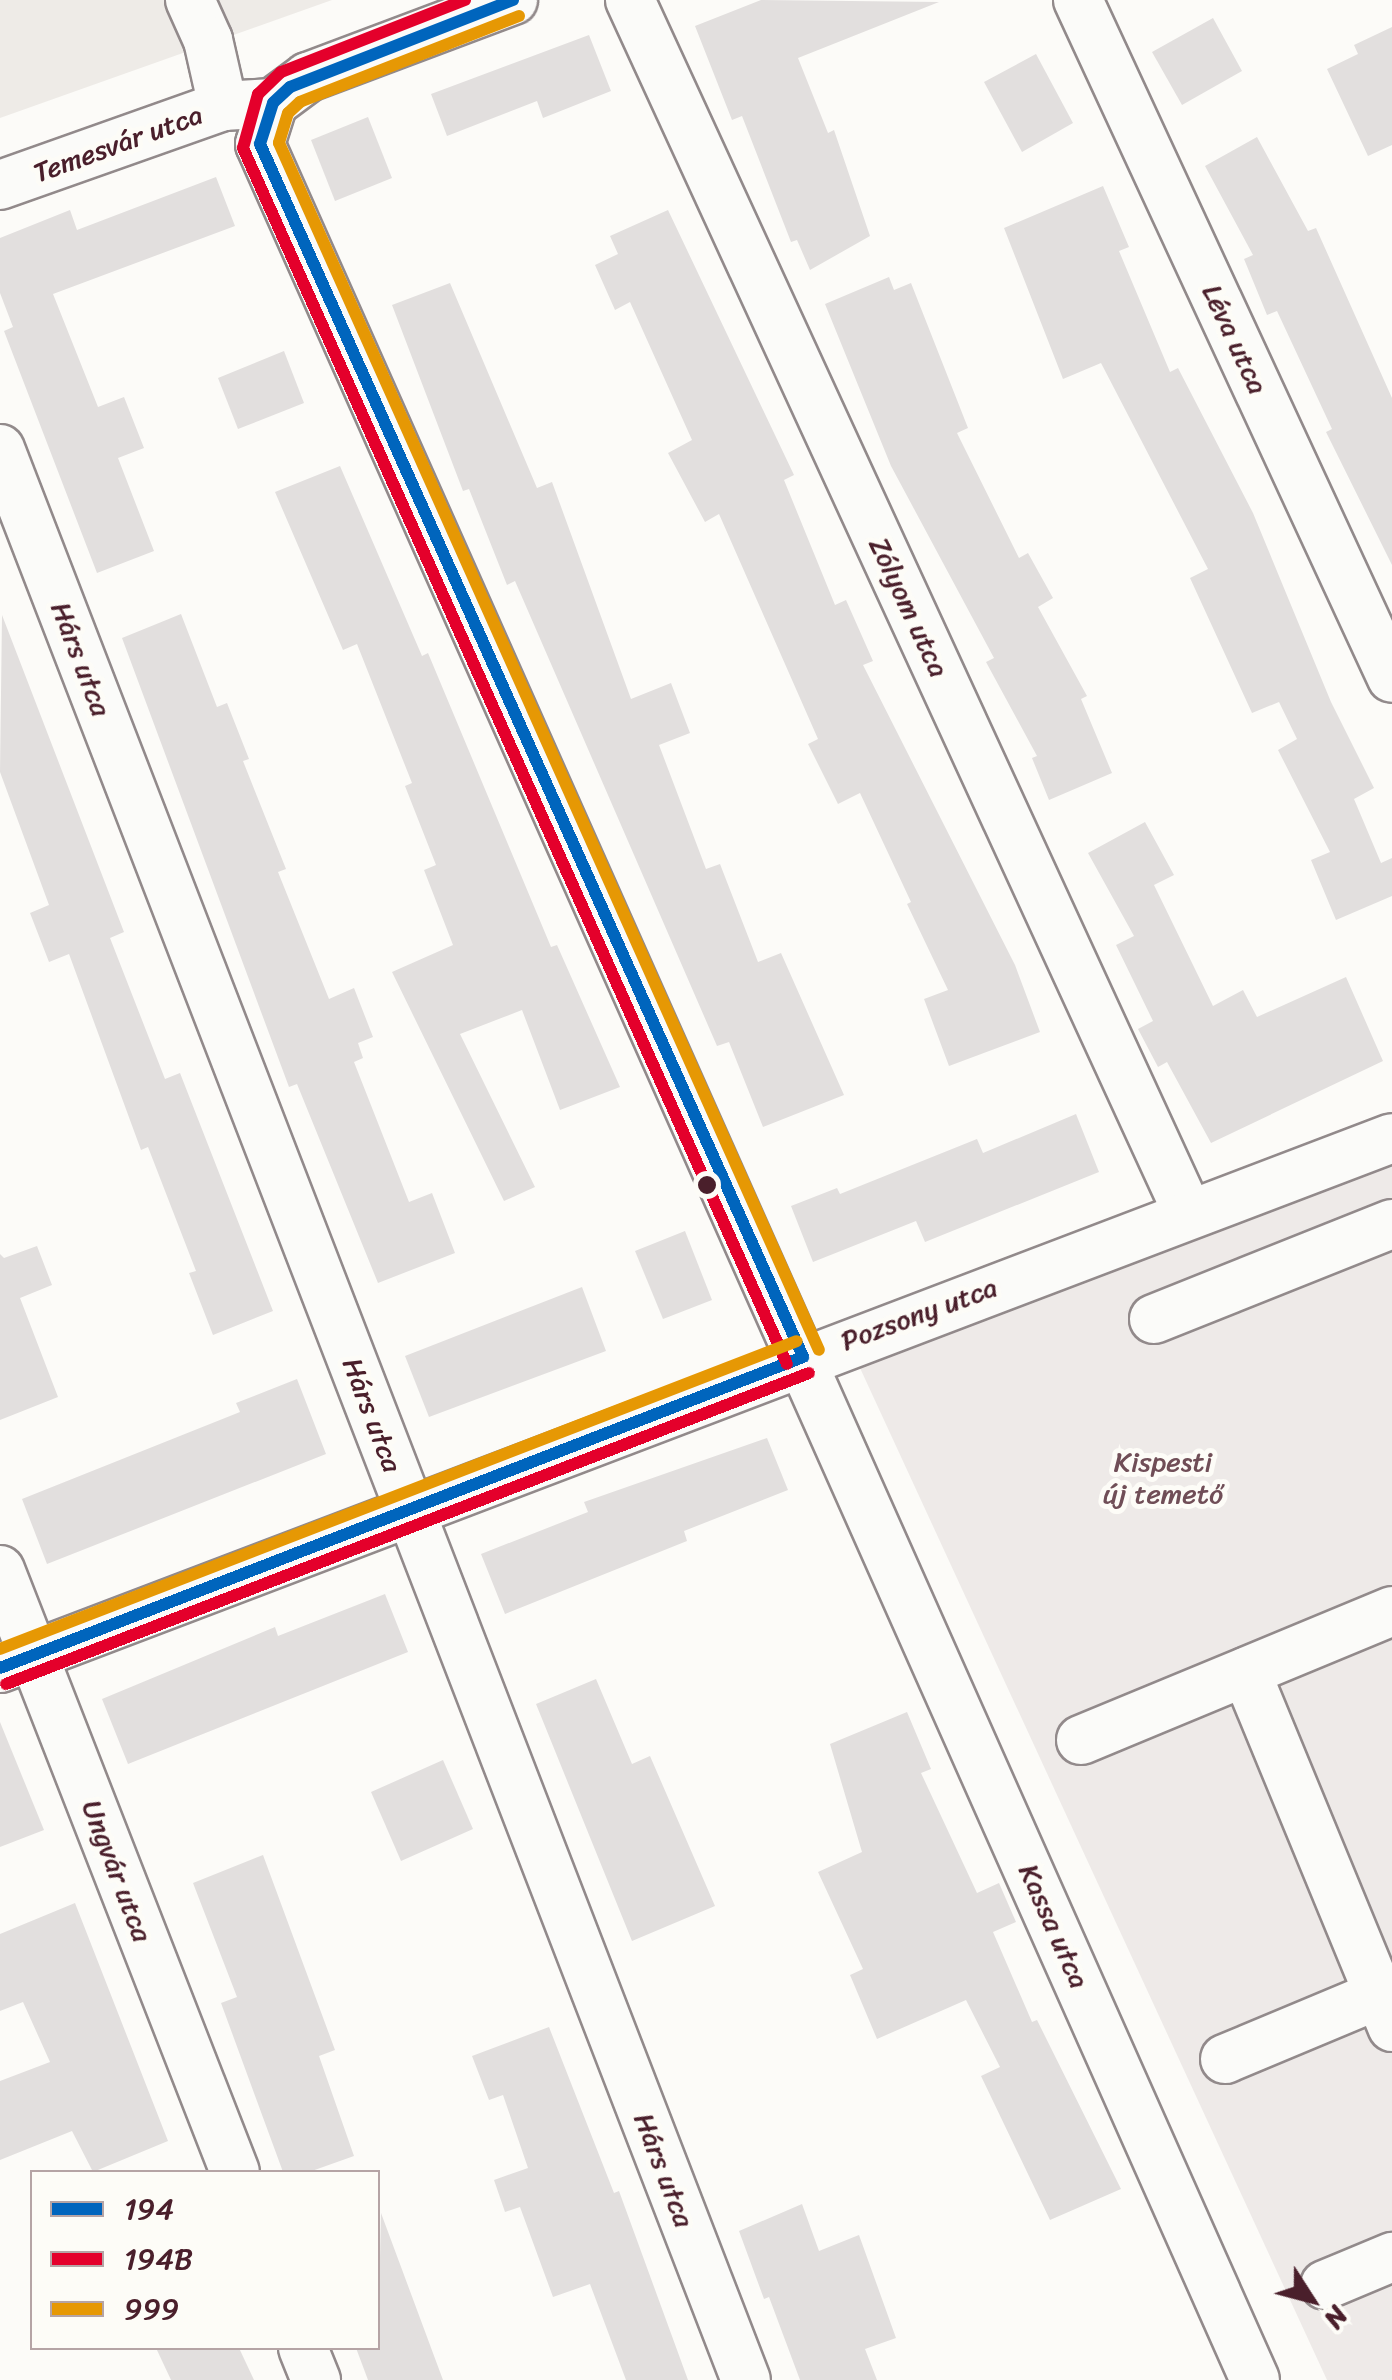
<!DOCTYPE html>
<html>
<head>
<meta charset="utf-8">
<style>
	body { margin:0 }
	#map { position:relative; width:1392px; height:2380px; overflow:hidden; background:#fcfbf8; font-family:Sriracha,sans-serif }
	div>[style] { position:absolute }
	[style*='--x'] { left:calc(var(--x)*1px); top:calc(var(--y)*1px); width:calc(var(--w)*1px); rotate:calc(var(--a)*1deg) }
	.built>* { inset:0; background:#eeebe7 }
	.green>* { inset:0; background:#eeeae8 }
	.building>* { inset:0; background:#e2dfde }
	.roads { filter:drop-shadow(2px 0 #928a8b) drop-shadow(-2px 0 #928a8b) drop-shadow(0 2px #928a8b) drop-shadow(0 -2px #928a8b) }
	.minor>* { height:48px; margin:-24px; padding:0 24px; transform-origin:24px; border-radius:24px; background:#fbfbf9 }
	.bus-1>* { height:12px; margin:-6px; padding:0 6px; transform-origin:6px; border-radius:6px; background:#0065bd }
	.bus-2>* { height:12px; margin:-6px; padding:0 6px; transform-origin:6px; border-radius:6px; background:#e4002b }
	.bus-3>* { height:12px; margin:-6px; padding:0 6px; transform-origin:6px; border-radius:6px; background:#e69804 }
	.dots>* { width:28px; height:28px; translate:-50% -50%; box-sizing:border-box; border:5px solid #fdfcf7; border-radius:50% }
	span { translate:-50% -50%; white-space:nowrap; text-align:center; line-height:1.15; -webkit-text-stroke:10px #fdfcf7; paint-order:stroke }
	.street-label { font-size:28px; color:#4a1f2b }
	.park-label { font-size:28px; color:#704e57 }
	.legend { position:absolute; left:30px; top:2170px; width:350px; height:180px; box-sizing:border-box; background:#fdfcf7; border:2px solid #b5a4a5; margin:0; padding:12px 18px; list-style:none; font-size:30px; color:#4a1f2b }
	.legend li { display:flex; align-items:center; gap:20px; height:50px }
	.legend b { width:50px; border:2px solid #b5a4a5 }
	.north { position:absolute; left:1262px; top:2250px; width:100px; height:100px; -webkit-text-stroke:8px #fdfcf7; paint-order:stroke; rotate:126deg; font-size:28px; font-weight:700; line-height:40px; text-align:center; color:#4a1f2b }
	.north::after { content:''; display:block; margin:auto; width:35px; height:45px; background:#4a1f2b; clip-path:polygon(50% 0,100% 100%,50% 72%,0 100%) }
</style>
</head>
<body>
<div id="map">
	<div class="built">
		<i style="clip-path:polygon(0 0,332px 0,0 118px)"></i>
	</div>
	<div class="green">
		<i style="clip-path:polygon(1392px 1138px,1392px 2380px,1327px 2380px,854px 1355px)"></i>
	</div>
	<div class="building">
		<i style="clip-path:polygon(761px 0,939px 2px,798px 58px,828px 133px,834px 130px,870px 236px,810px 270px,797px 240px,791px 242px,742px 116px,732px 120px,695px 26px)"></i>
		<i style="clip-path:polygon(1213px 18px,1242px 71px,1182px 105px,1152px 52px)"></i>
		<i style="clip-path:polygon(1392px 27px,1392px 145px,1368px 156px,1327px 69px,1358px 54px,1354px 45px)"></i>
		<i style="clip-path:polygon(589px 35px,611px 91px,543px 118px,537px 101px,447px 136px,431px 94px)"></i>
		<i style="clip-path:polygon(1036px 54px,1073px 123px,1022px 152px,984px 82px)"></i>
		<i style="clip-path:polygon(368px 117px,392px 178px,335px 201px,311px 140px)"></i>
		<i style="clip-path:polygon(1257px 137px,1308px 231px,1316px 228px,1392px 398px,1392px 565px,1326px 432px,1332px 429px,1277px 311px,1267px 315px,1244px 259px,1253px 255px,1205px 166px)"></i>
		<i style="clip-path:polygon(216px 177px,235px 226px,53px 294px,98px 407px,124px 397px,144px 448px,118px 458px,154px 551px,97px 573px,4px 331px,13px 327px,0 293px,0 238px,70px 210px,77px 230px)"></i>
		<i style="clip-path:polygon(1103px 186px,1129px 247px,1119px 251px,1170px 372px,1178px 368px,1253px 513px,1331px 702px,1374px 788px,1354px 799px,1381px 863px,1392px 858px,1392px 896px,1336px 920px,1311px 860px,1330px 852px,1278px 750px,1297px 739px,1279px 702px,1252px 713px,1190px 578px,1208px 569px,1101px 363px,1063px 379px,1004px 228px)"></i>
		<i style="clip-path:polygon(668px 210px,794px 475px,784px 480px,835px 605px,846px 600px,873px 661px,863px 665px,1015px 965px,1040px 1032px,949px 1066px,924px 999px,948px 990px,907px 904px,911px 902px,860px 793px,838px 804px,808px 744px,818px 739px,719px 514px,705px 522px,668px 453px,692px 440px,630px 302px,615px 310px,595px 265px,618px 254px,610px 236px)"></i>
		<i style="clip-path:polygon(889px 277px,894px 290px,911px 283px,968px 428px,957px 433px,1019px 558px,1028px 553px,1053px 598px,1038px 607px,1087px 696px,1081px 699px,1112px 773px,1049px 800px,1032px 758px,1037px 756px,986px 662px,994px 658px,891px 466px,825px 304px)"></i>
		<i style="clip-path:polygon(450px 283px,537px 488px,552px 482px,631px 699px,671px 683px,690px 733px,659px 745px,706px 869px,720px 864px,758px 962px,781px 953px,844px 1095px,763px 1127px,729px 1042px,717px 1046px,515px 581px,507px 585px,469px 489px,463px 491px,392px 305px)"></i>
		<i style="clip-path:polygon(284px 351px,304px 403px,238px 429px,218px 378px)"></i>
		<i style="clip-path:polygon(340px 466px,422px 656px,428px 653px,551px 947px,557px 945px,620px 1087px,560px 1110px,522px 1010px,460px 1034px,535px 1187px,504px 1201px,392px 972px,453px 945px,424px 870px,436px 865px,405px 786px,412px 783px,357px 644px,343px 650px,275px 492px)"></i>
		<i style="clip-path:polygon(181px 614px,217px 707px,227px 703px,249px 759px,243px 761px,286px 869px,278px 872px,329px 999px,354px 988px,373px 1037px,358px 1043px,363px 1058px,354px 1062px,409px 1202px,432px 1193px,455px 1253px,378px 1283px,297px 1084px,289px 1087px,122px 638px)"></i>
		<i style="clip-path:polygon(2px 615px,124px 932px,110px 938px,165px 1079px,180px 1073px,273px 1311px,213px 1335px,189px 1273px,196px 1271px,148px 1147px,141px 1150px,69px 954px,49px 962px,30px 913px,49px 905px,0 772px)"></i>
		<i style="clip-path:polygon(1145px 822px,1174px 875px,1154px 885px,1213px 1006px,1243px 990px,1257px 1017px,1346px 977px,1383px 1061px,1211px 1143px,1167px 1062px,1158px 1067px,1138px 1029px,1153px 1021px,1116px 945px,1134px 936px,1088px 853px)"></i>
		<i style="clip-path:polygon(1076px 1114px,1099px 1172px,925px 1242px,916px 1221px,813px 1262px,791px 1206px,837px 1188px,840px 1194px,977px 1139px,983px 1153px)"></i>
		<i style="clip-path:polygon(685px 1231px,712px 1300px,663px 1319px,635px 1251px)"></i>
		<i style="clip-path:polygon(37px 1246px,52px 1285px,20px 1298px,58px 1397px,0 1420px,0 1254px,4px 1258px)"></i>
		<i style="clip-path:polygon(582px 1287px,606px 1351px,429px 1417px,405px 1356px)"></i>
		<i style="clip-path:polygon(297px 1379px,326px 1454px,47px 1564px,22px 1499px,240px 1412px,236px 1403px)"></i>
		<i style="clip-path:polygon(767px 1438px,788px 1490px,684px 1531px,687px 1541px,505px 1614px,481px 1554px,588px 1512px,584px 1502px)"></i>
		<i style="clip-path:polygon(385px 1594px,408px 1652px,128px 1764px,102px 1699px,275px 1627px,278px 1636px)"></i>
		<i style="clip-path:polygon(596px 1679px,632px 1764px,650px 1756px,715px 1906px,632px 1941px,536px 1704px)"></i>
		<i style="clip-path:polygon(907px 1712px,931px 1769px,921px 1773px,977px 1893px,999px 1883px,1016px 1922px,993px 1932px,1032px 2022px,1037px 2020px,1121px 2189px,1050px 2220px,981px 2076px,1000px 2067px,966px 2000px,877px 2039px,850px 1975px,863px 1969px,818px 1872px,862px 1852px,830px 1744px)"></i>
		<i style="clip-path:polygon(0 1722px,44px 1830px,0 1847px)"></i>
		<i style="clip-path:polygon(443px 1760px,473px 1829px,401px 1861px,371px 1792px)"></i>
		<i style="clip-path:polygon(263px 1855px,335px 2050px,319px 2056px,354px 2156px,309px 2172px,283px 2172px,221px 2003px,237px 1997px,193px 1883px)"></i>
		<i style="clip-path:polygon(75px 1903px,168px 2141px,93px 2172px,72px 2131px,0 2160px,0 2081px,50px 2062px,23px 2002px,0 2011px,0 1934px)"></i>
		<i style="clip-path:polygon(549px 2027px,614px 2193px,619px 2191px,688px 2380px,626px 2380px,590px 2284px,553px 2297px,520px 2207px,505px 2212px,494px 2180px,528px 2168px,503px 2095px,489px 2100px,472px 2056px)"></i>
		<i style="clip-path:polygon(802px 2204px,819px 2251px,859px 2235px,896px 2338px,865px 2349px,877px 2380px,800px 2380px,769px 2297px,764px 2299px,739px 2231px)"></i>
		<i style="clip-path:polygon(381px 2213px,443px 2380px,368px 2380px,356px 2348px,378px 2348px)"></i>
		<i style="clip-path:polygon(156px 2348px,239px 2348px,254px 2380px,171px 2380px)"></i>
	</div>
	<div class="roads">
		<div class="minor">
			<i style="--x:190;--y:0;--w:44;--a:65.8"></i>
			<i style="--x:208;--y:40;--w:68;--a:77.2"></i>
			<i style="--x:630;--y:0;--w:1335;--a:65.3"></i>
			<i style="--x:1078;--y:0;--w:747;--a:65.15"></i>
			<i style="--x:273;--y:103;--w:43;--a:107.6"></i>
			<i style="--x:260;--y:144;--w:2447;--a:66.01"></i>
			<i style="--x:0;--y:185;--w:237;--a:-19.5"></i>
			<i style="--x:223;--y:106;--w:50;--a:-3.4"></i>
			<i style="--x:273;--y:103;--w:44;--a:-36.6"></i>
			<i style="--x:308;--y:77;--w:219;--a:-20.6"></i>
			<i style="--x:0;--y:449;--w:2070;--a:68.88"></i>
			<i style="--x:1154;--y:1319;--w:256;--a:-21.8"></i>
			<i style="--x:0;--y:1570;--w:646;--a:68.68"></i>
			<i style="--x:0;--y:1668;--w:1489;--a:-20.84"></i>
			<i style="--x:1246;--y:1672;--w:384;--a:67.6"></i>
			<i style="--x:1081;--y:1740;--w:337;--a:-22.5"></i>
			<i style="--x:1225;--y:2059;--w:181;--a:-22.7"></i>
			<i style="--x:1325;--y:2285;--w:73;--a:-22.7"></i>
			<i style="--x:303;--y:2348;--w:35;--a:68"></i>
		</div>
	</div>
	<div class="bus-1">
		<i style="--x:513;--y:0;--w:239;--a:158.7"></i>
		<i style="--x:290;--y:87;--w:23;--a:137"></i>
		<i style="--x:273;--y:103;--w:43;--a:107.6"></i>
		<i style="--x:260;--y:144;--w:1329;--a:65.88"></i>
		<i style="--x:0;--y:1668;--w:861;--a:-21.17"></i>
	</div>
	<div class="bus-2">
		<i style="--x:465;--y:0;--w:198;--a:158.6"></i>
		<i style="--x:281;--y:72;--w:32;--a:136"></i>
		<i style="--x:258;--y:94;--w:56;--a:105.5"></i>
		<i style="--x:243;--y:148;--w:1332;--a:65.9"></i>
		<i style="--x:6;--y:1684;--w:861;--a:-21.17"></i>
	</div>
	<div class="bus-3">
		<i style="--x:519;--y:16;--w:235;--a:158.6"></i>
		<i style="--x:300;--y:102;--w:16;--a:137"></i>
		<i style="--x:288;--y:113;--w:31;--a:107"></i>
		<i style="--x:279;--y:143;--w:1322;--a:65.9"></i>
		<i style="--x:0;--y:1649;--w:854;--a:-21.13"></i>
	</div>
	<div class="dots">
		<i style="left:707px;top:1185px;background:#4a1f2b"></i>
	</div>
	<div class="street-label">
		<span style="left:118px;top:144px;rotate:-20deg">Temesvár utca</span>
		<span style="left:1235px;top:339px;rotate:65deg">Léva utca</span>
		<span style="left:909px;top:607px;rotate:65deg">Zólyom utca</span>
		<span style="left:81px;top:659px;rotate:69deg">Hárs utca</span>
		<span style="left:919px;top:1314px;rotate:-20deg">Pozsony utca</span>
		<span style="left:372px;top:1415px;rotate:69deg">Hárs utca</span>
		<span style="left:117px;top:1871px;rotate:69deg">Ungvár utca</span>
		<span style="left:1054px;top:1926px;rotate:66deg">Kassa utca</span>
		<span style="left:664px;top:2170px;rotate:69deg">Hárs utca</span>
	</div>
	<div class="park-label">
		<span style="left:1163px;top:1478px">Kispesti<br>új temető</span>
	</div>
	<ul class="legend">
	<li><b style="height:12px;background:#0065bd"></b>194</li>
	<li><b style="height:12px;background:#e4002b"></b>194B</li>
	<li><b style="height:12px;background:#e69804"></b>999</li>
	</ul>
	<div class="north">N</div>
</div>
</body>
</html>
